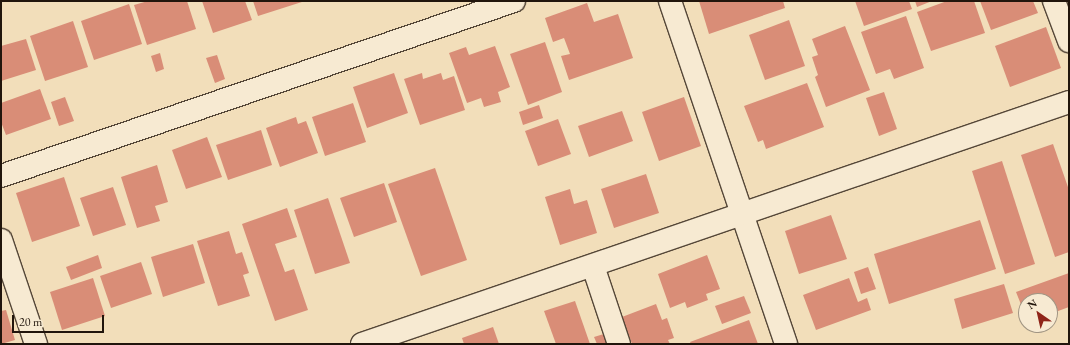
<!DOCTYPE html>
<html>
<head>
<meta charset="utf-8">
<style>
	body { margin:0 }
	#map { position:relative; width:1070px; height:345px; overflow:hidden; background:#f2deba; font-family:"EB Garamond",serif }
	div>[style] { position:absolute }
	[style*='--x'] { left:calc(var(--x)*1px); top:calc(var(--y)*1px); width:calc(var(--w)*1px); rotate:calc(var(--a)*1deg) }
	.building>* { inset:0; background:#d98d77 }
	.roads { filter:drop-shadow(1px 0 #554738) drop-shadow(-1px 0 #554738) drop-shadow(0 1px #554738) drop-shadow(0 -1px #554738) }
	.minor>* { height:22px; margin:-11px; padding:0 11px; transform-origin:11px; border-radius:11px; background:#f7ead2 }
	span { translate:-50% -50%; white-space:nowrap; text-align:center; line-height:1.15; -webkit-text-stroke:3px #f7ead2; paint-order:stroke }
	.frame { position:absolute; inset:0; border:2px solid #21150c; pointer-events:none }
	.north { position:absolute; left:1018px; top:293px; width:40px; height:40px; box-sizing:border-box; background:#f7ead2; border:1px solid #a19583; border-radius:50%; rotate:326deg; font-size:11px; font-weight:700; line-height:16px; text-align:center; color:#21150c }
	.north::after { content:''; display:block; margin:auto; width:14px; height:18px; background:#8f2418; clip-path:polygon(50% 0,100% 100%,50% 72%,0 100%) }
	.scale { position:absolute; left:12px; top:315px; width:92px; height:18px; box-sizing:border-box; border:2px solid #21150c; border-top:0; padding-left:5px; font-size:12px; line-height:14px; white-space:nowrap; color:#21150c; -webkit-text-stroke:3px #f7ead2; paint-order:stroke }
</style>
</head>
<body>
<div id="map">
	<div class="building">
		<i style="clip-path:polygon(148px 1px,187px 1px,196px 29px,147px 45px,134px 5px)"></i>
		<i style="clip-path:polygon(202px 1px,245px 1px,252px 20px,213px 33px)"></i>
		<i style="clip-path:polygon(253px 1px,305px 1px,258px 16px)"></i>
		<i style="clip-path:polygon(699px 1px,783px 1px,785px 8px,709px 34px)"></i>
		<i style="clip-path:polygon(855px 1px,909px 1px,912px 9px,864px 26px)"></i>
		<i style="clip-path:polygon(915px 1px,932px 1px,917px 7px)"></i>
		<i style="clip-path:polygon(947px 1px,974px 1px,985px 33px,931px 51px,917px 12px)"></i>
		<i style="clip-path:polygon(980px 1px,1033px 1px,1038px 13px,991px 30px)"></i>
		<i style="clip-path:polygon(587px 3px,594px 22px,618px 14px,633px 58px,569px 80px,561px 56px,570px 54px,564px 38px,553px 42px,545px 18px)"></i>
		<i style="clip-path:polygon(129px 4px,142px 44px,94px 60px,81px 21px)"></i>
		<i style="clip-path:polygon(906px 16px,924px 68px,894px 79px,890px 69px,876px 74px,861px 32px)"></i>
		<i style="clip-path:polygon(789px 20px,805px 66px,765px 80px,749px 35px)"></i>
		<i style="clip-path:polygon(73px 21px,88px 67px,45px 81px,30px 36px)"></i>
		<i style="clip-path:polygon(845px 26px,870px 90px,826px 107px,815px 77px,818px 75px,812px 57px,818px 55px,812px 39px)"></i>
		<i style="clip-path:polygon(1046px 27px,1061px 68px,1010px 87px,995px 46px)"></i>
		<i style="clip-path:polygon(26px 39px,36px 70px,1px 81px,1px 46px)"></i>
		<i style="clip-path:polygon(545px 42px,562px 92px,528px 105px,510px 54px)"></i>
		<i style="clip-path:polygon(495px 46px,510px 87px,498px 92px,501px 102px,484px 107px,481px 98px,467px 103px,449px 53px,466px 47px,469px 55px)"></i>
		<i style="clip-path:polygon(160px 53px,164px 69px,156px 72px,151px 56px)"></i>
		<i style="clip-path:polygon(217px 55px,225px 79px,215px 83px,206px 58px)"></i>
		<i style="clip-path:polygon(394px 73px,408px 113px,367px 128px,353px 87px)"></i>
		<i style="clip-path:polygon(422px 73px,423px 79px,441px 73px,443px 80px,454px 76px,465px 110px,420px 125px,404px 79px)"></i>
		<i style="clip-path:polygon(807px 83px,824px 127px,766px 149px,763px 140px,758px 142px,744px 106px)"></i>
		<i style="clip-path:polygon(40px 89px,51px 119px,6px 135px,1px 122px,1px 103px)"></i>
		<i style="clip-path:polygon(884px 92px,897px 129px,879px 136px,866px 98px)"></i>
		<i style="clip-path:polygon(65px 97px,74px 121px,59px 126px,51px 102px)"></i>
		<i style="clip-path:polygon(684px 97px,701px 146px,659px 161px,642px 112px)"></i>
		<i style="clip-path:polygon(353px 103px,366px 142px,325px 156px,312px 117px)"></i>
		<i style="clip-path:polygon(539px 105px,543px 118px,523px 125px,519px 112px)"></i>
		<i style="clip-path:polygon(622px 111px,633px 141px,589px 157px,578px 126px)"></i>
		<i style="clip-path:polygon(296px 117px,298px 124px,306px 121px,318px 153px,280px 167px,266px 128px)"></i>
		<i style="clip-path:polygon(558px 119px,571px 154px,538px 166px,525px 131px)"></i>
		<i style="clip-path:polygon(261px 130px,272px 165px,228px 180px,216px 145px)"></i>
		<i style="clip-path:polygon(207px 137px,222px 177px,186px 189px,172px 150px)"></i>
		<i style="clip-path:polygon(1053px 144px,1069px 190px,1069px 252px,1055px 257px,1021px 155px)"></i>
		<i style="clip-path:polygon(1002px 161px,1035px 264px,1005px 274px,972px 171px)"></i>
		<i style="clip-path:polygon(157px 165px,168px 202px,155px 206px,160px 221px,137px 228px,121px 177px)"></i>
		<i style="clip-path:polygon(435px 168px,467px 260px,421px 276px,388px 184px)"></i>
		<i style="clip-path:polygon(646px 174px,659px 213px,614px 228px,601px 189px)"></i>
		<i style="clip-path:polygon(64px 177px,80px 226px,32px 242px,16px 193px)"></i>
		<i style="clip-path:polygon(384px 183px,397px 222px,354px 237px,340px 198px)"></i>
		<i style="clip-path:polygon(113px 187px,126px 225px,93px 236px,80px 198px)"></i>
		<i style="clip-path:polygon(570px 189px,574px 204px,587px 200px,597px 233px,560px 245px,545px 197px)"></i>
		<i style="clip-path:polygon(328px 198px,350px 263px,315px 274px,294px 210px)"></i>
		<i style="clip-path:polygon(287px 208px,297px 237px,275px 244px,285px 272px,294px 269px,308px 310px,275px 321px,242px 224px)"></i>
		<i style="clip-path:polygon(831px 215px,847px 259px,799px 274px,785px 231px)"></i>
		<i style="clip-path:polygon(980px 220px,996px 269px,889px 304px,874px 254px)"></i>
		<i style="clip-path:polygon(229px 231px,236px 254px,242px 252px,249px 273px,243px 275px,250px 296px,218px 306px,197px 241px)"></i>
		<i style="clip-path:polygon(193px 244px,205px 283px,163px 297px,151px 257px)"></i>
		<i style="clip-path:polygon(98px 255px,102px 268px,71px 280px,66px 267px)"></i>
		<i style="clip-path:polygon(707px 255px,720px 289px,706px 294px,708px 300px,687px 308px,685px 302px,670px 308px,658px 274px)"></i>
		<i style="clip-path:polygon(141px 262px,152px 294px,111px 308px,100px 276px)"></i>
		<i style="clip-path:polygon(868px 267px,876px 289px,861px 294px,854px 272px)"></i>
		<i style="clip-path:polygon(1069px 273px,1069px 307px,1050px 314px,1050px 301px,1026px 301px,1026px 317px,1016px 292px)"></i>
		<i style="clip-path:polygon(93px 278px,105px 316px,62px 330px,50px 292px)"></i>
		<i style="clip-path:polygon(849px 278px,858px 302px,867px 298px,871px 310px,816px 330px,803px 295px)"></i>
		<i style="clip-path:polygon(1004px 284px,1013px 313px,962px 329px,954px 299px)"></i>
		<i style="clip-path:polygon(744px 296px,751px 313px,722px 324px,715px 306px)"></i>
		<i style="clip-path:polygon(575px 301px,590px 344px,556px 344px,544px 311px)"></i>
		<i style="clip-path:polygon(656px 304px,662px 320px,667px 318px,674px 338px,668px 340px,670px 344px,632px 344px,622px 317px)"></i>
		<i style="clip-path:polygon(6px 310px,15px 340px,1px 344px,1px 311px)"></i>
		<i style="clip-path:polygon(749px 320px,758px 344px,691px 344px,690px 342px)"></i>
		<i style="clip-path:polygon(493px 327px,499px 344px,464px 344px,462px 338px)"></i>
		<i style="clip-path:polygon(607px 333px,611px 344px,597px 344px,594px 337px)"></i>
	</div>
	<div class="roads">
		<div class="minor">
			<i style="--x:670;--y:1;--w:362;--a:71.3"></i>
			<i style="--x:1054;--y:1;--w:43;--a:69.4"></i>
			<i style="--x:1;--y:176;--w:542;--a:-18.84"></i>
			<i style="--x:1;--y:240;--w:110;--a:71.4"></i>
			<i style="--x:593;--y:266;--w:82;--a:71.6"></i>
			<i style="--x:362;--y:344;--w:747;--a:-18.9"></i>
		</div>
	</div>
	<div class="frame"></div>
	<div class="north">N</div>
	<div class="scale">20 m</div>
</div>
</body>
</html>
